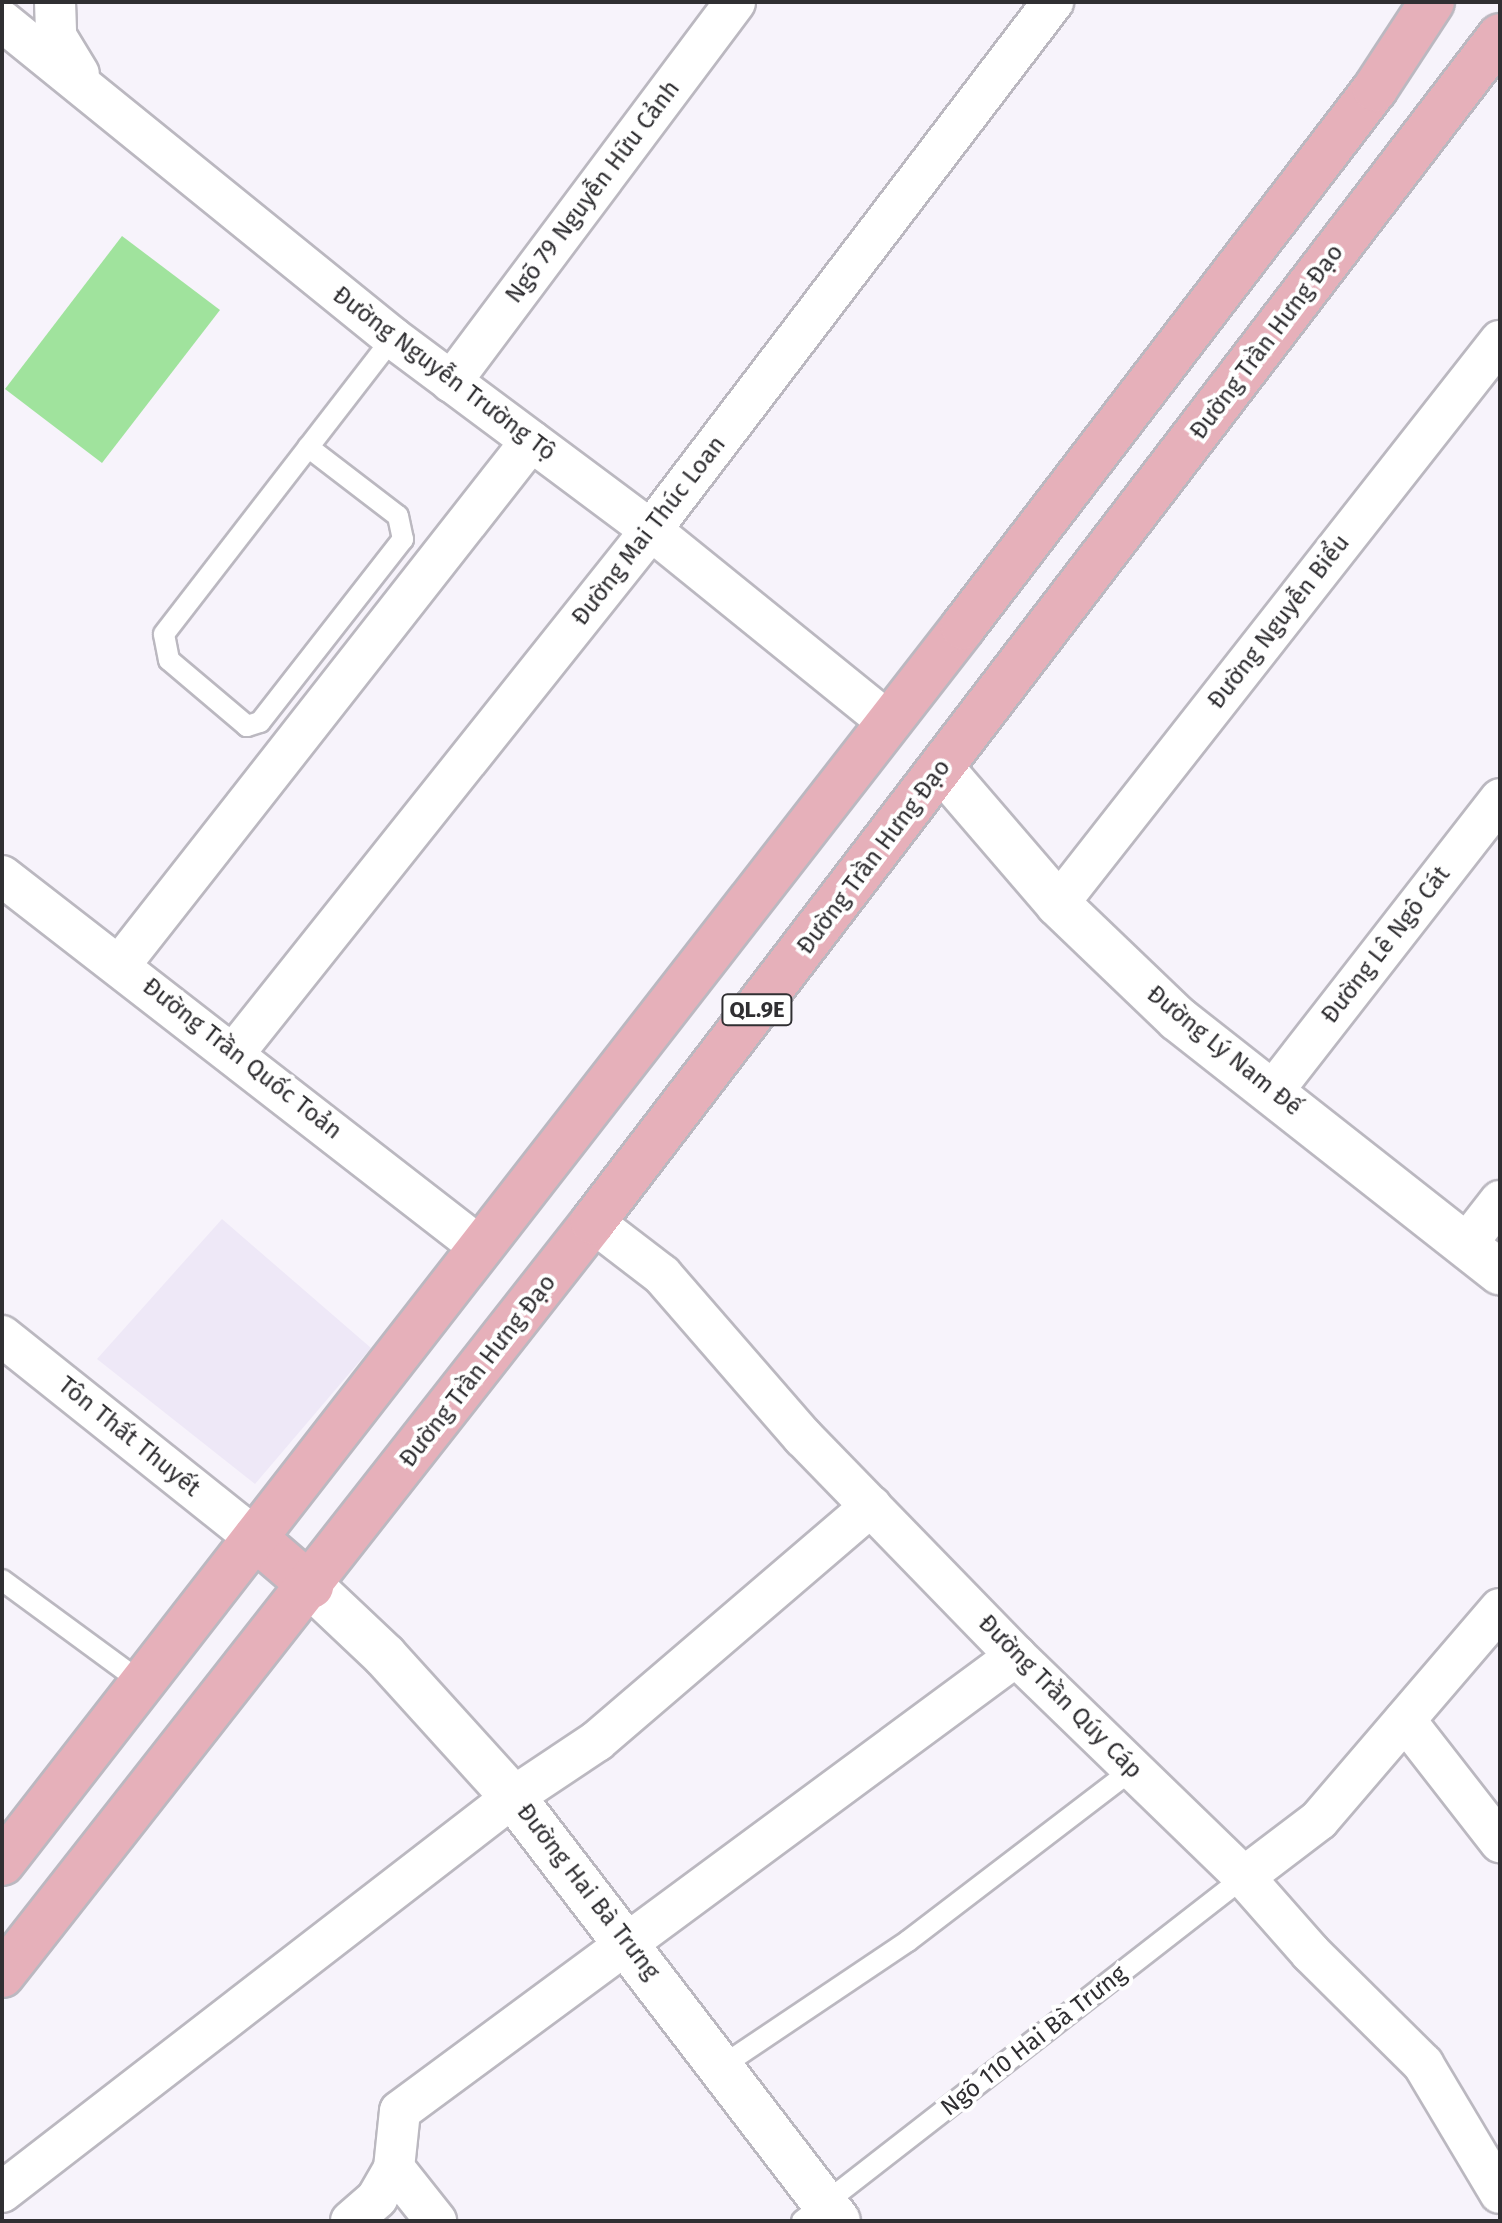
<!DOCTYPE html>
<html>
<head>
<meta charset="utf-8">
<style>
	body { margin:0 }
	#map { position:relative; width:1502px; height:2223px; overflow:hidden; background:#f7f3fb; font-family:"Fira Sans",sans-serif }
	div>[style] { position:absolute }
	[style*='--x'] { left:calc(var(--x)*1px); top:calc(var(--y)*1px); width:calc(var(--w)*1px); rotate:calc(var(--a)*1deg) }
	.built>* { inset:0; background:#eee8f7 }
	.green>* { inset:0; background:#a0e39d }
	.roads { filter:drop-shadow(2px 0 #bbb8c0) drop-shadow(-2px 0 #bbb8c0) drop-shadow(0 2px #bbb8c0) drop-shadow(0 -2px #bbb8c0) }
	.service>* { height:20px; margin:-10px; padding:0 10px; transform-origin:10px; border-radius:10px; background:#fff }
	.minor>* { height:40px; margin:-20px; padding:0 20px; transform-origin:20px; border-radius:20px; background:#fff }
	.tertiary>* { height:44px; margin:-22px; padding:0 22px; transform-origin:22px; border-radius:22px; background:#fff }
	.primary>* { height:44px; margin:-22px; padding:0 22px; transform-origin:22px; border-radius:22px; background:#e6b0ba }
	span { translate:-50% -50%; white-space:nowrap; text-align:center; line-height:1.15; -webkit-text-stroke:8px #fff; paint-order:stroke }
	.shield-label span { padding:2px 6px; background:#fff; border:2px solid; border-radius:6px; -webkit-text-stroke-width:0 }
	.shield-label { font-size:22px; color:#302f32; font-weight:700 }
	.street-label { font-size:24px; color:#302f32 }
	.frame { position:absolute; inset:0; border:4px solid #302f32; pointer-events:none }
</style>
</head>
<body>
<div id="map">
	<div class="built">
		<i style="clip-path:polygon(222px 1219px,371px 1348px,255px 1484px,97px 1359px)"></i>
	</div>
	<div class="green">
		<i style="clip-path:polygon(122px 236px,220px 310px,102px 463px,5px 389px)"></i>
	</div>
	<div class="roads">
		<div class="service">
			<i style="--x:308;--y:447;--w:113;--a:37.5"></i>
			<i style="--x:398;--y:516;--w:24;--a:78"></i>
			<i style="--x:403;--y:539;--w:232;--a:128"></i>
			<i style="--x:260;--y:722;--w:14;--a:163"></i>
			<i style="--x:247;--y:726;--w:102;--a:-139.8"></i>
			<i style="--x:169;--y:660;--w:26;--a:-101"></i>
			<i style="--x:164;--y:634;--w:374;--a:-52.3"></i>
			<i style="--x:2;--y:1580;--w:174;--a:36.3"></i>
			<i style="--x:722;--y:2066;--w:224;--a:-33.9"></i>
			<i style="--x:908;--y:1941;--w:283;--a:-37.4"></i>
			<i style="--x:802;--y:2221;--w:560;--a:-37.89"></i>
		</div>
		<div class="minor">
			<i style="--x:55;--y:2;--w:34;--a:88"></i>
			<i style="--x:56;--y:36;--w:44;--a:58.8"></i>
			<i style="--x:2;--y:21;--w:503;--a:39.03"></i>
			<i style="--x:393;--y:338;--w:322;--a:36.7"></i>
			<i style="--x:651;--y:530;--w:306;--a:39"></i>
			<i style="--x:451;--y:382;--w:474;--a:-53.2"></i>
			<i style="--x:2;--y:876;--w:605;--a:37.82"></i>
			<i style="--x:1058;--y:904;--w:716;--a:-51.87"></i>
			<i style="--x:120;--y:965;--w:666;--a:-51.89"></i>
			<i style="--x:235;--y:1052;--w:667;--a:-51.45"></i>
			<i style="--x:651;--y:530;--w:664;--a:-52.72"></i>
			<i style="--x:1273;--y:1091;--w:370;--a:-52.1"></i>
			<i style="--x:593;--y:1222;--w:87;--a:37.5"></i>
			<i style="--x:662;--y:1275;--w:215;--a:49"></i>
			<i style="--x:803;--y:1437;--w:305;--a:45.8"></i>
			<i style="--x:1016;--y:1656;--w:318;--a:44.1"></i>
			<i style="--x:1244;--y:1877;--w:101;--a:48.6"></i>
			<i style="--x:1311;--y:1953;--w:158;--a:44.7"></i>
			<i style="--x:1423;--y:2064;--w:150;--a:59.2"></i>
			<i style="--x:1465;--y:1246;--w:57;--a:-52.1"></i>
			<i style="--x:2;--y:1336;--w:324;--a:38.6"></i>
			<i style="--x:1405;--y:1720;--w:155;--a:52.1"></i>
			<i style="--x:1244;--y:1877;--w:94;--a:-37.2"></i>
			<i style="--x:1319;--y:1820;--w:278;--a:-49.4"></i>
			<i style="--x:394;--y:2168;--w:68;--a:51.6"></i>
			<i style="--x:2;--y:2192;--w:646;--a:-37.7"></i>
			<i style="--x:513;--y:1797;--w:101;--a:-33.7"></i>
			<i style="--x:597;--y:1741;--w:361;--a:-40.6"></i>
			<i style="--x:351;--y:2221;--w:35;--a:-41"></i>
			<i style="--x:377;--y:2198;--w:34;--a:-60"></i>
			<i style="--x:394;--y:2168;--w:57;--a:-84"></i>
			<i style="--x:400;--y:2111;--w:766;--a:-36.45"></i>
		</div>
		<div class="tertiary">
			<i style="--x:942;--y:769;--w:178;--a:49.3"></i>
			<i style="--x:1058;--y:904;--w:166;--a:43.8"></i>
			<i style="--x:1178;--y:1019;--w:410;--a:38.2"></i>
			<i style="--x:311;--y:1586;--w:102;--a:43.4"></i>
			<i style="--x:385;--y:1656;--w:190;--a:47.8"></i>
			<i style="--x:513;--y:1797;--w:534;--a:52.53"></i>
		</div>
		<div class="primary">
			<i style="--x:255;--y:1538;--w:74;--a:40.6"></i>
			<i style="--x:2;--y:1863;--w:1566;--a:-52.13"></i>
			<i style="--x:963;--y:627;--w:678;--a:-52.56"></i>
			<i style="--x:1375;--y:89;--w:104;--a:-56.8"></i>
			<i style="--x:2;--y:1975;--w:957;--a:-51.87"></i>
			<i style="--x:593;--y:1222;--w:1493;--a:-52.59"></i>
		</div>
	</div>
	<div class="shield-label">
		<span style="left:757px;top:1010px">QL.9E</span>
	</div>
	<div class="street-label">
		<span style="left:593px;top:192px;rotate:-53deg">Ngõ 79 Nguyễn Hữu Cảnh</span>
		<span style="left:1267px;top:342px;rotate:-53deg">Đường Trần Hưng Đạo</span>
		<span style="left:444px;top:374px;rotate:37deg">Đường Nguyễn Trường Tộ</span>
		<span style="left:649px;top:531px;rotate:-52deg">Đường Mai Thúc Loan</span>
		<span style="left:1279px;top:622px;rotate:-52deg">Đường Nguyễn Biểu</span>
		<span style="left:874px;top:857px;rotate:-53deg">Đường Trần Hưng Đạo</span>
		<span style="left:1386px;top:945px;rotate:-52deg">Đường Lê Ngô Cát</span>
		<span style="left:1224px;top:1051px;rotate:39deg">Đường Lý Nam Đế</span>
		<span style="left:242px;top:1059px;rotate:38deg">Đường Trần Quốc Toản</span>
		<span style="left:478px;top:1371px;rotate:-52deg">Đường Trần Hưng Đạo</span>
		<span style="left:129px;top:1437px;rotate:39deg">Tôn Thất Thuyết</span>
		<span style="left:1060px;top:1697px;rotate:45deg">Đường Trần Qúy Cáp</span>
		<span style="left:588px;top:1892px;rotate:52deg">Đường Hai Bà Trưng</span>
		<span style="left:1034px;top:2041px;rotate:-38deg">Ngõ 110 Hai Bà Trưng</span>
	</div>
	<div class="frame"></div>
</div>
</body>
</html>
